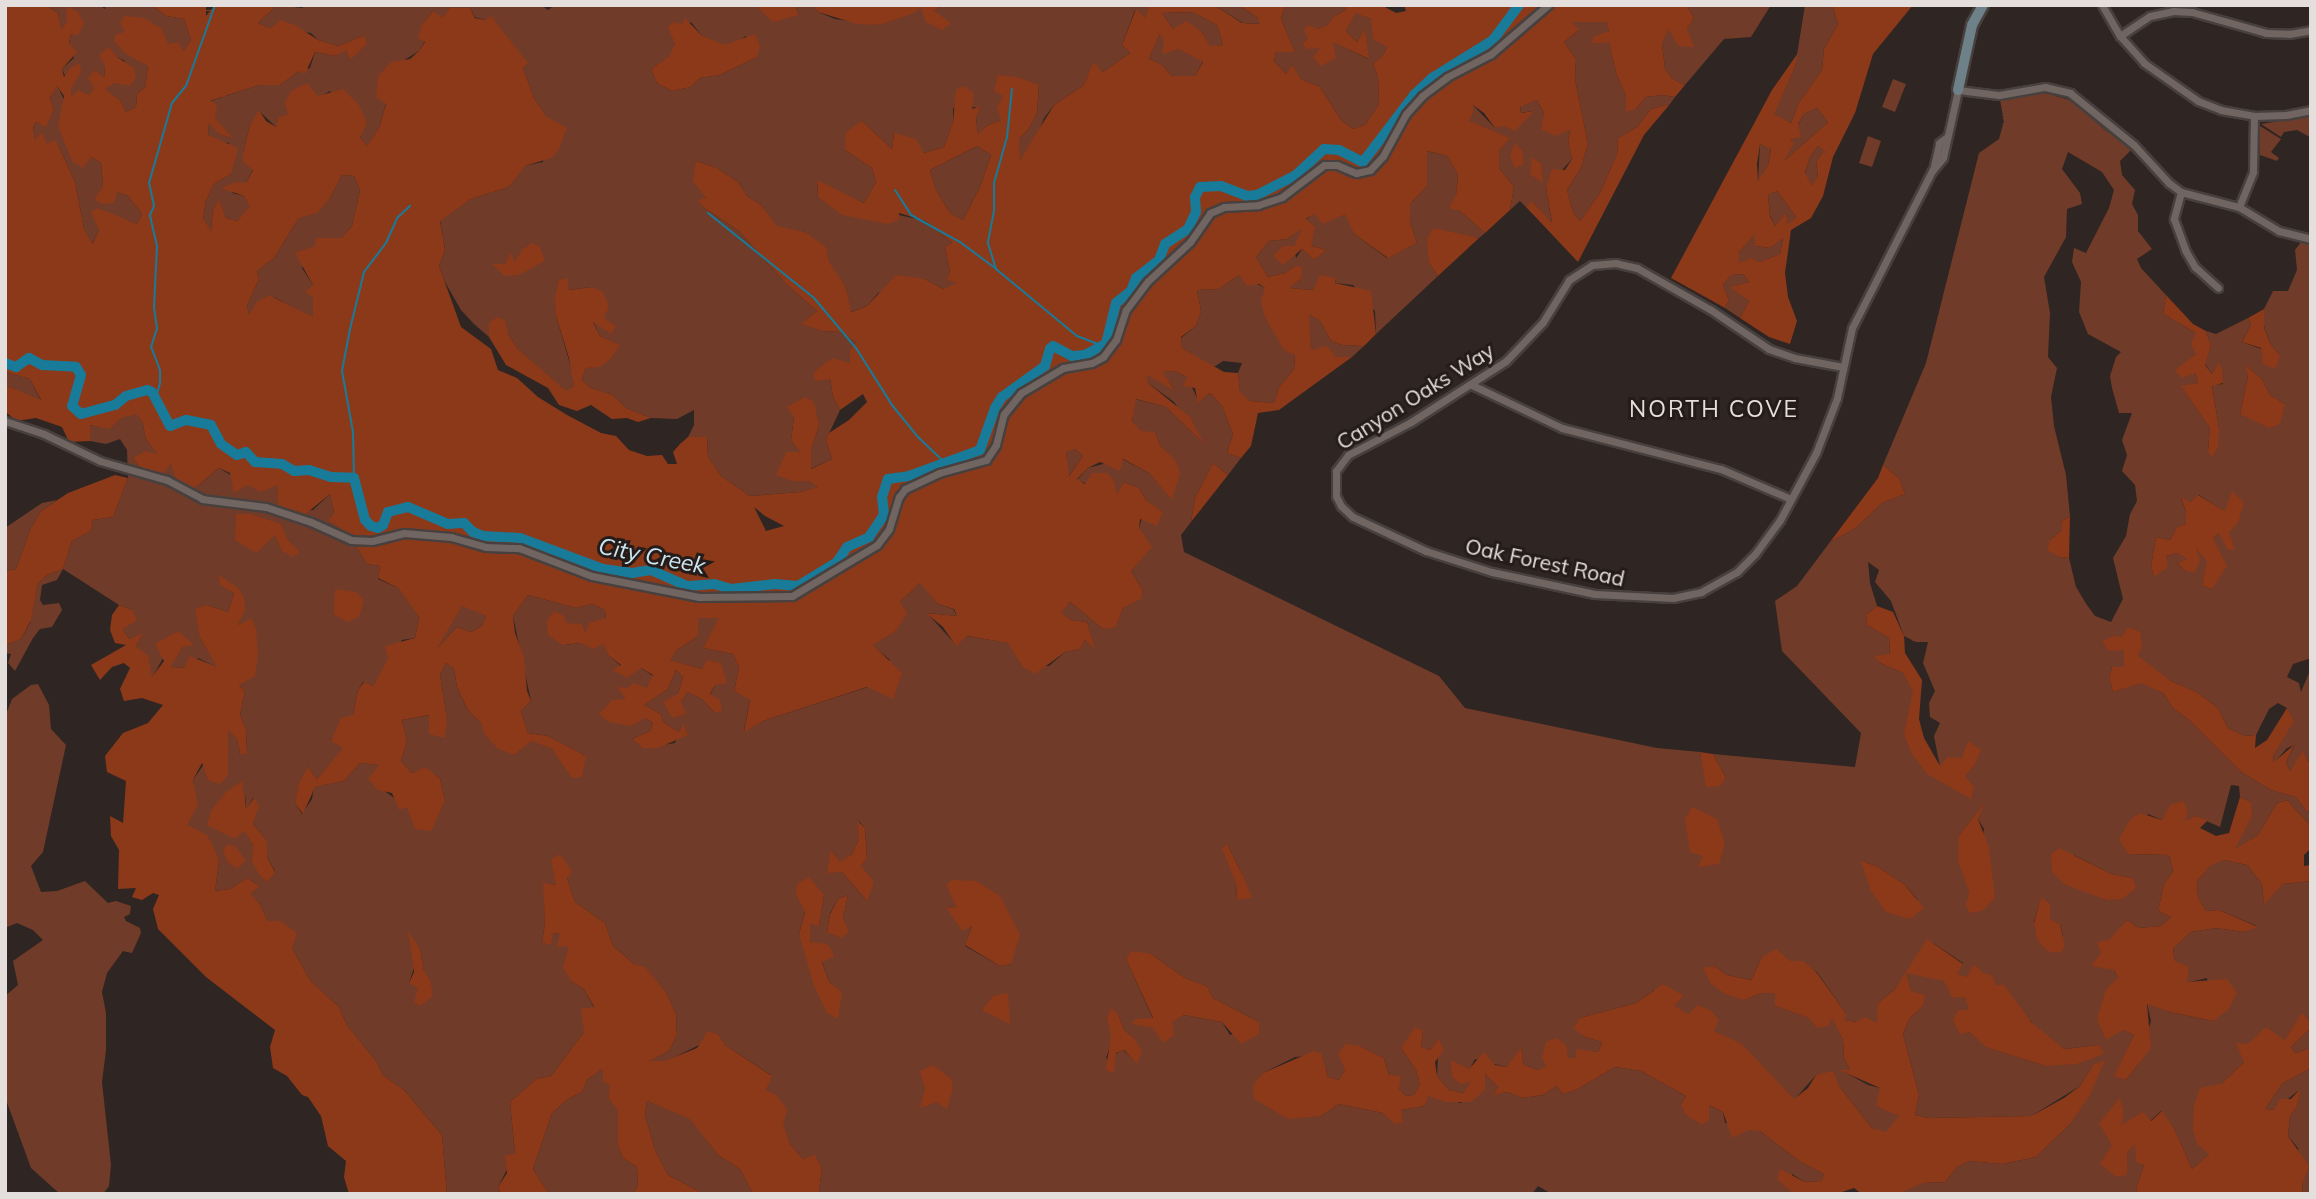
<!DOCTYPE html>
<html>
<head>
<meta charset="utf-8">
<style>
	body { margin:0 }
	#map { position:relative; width:2316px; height:1199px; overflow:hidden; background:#2f2522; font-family:Mulish,sans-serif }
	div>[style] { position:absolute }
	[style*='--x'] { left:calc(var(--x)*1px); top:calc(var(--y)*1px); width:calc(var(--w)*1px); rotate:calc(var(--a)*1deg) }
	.green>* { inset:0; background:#703b28 }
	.forest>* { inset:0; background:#8c391a }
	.stream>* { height:2px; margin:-1px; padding:0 1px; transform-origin:1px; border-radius:1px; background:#187b9a }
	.river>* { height:10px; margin:-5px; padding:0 5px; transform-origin:5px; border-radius:5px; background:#187b9a }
	.roads { filter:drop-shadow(2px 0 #47403e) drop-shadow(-2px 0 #47403e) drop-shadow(0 2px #47403e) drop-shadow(0 -2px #47403e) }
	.street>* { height:7px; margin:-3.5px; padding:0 3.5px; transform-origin:3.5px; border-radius:3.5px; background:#706561 }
	.secondary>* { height:10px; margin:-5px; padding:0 5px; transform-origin:5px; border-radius:5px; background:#6f8188 }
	span { translate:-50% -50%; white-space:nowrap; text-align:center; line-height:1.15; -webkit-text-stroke:6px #251c19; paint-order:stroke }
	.street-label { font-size:21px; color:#e4dedc }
	.neighbourhood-label { font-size:23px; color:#e4dedc; letter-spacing:2px }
	.water-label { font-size:23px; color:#cce5f0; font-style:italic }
	.frame { position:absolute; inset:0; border:7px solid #e4dedc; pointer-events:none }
</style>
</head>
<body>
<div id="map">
	<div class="green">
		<i style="clip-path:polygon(47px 5px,99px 5px,105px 9px,106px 5px,152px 5px,166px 16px,184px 19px,191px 40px,183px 51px,148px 66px,145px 87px,137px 94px,136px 107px,126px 112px,121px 101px,104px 89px,115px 83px,125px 61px,117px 57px,105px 66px,104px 79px,95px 70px,94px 89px,89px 95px,71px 98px,71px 89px,62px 69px,74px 58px,69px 44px,71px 34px,67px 7px,67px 22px,62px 31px,58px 14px)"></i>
		<i style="clip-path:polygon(evenodd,277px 5px,302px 8px,307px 5px,541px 5px,548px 10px,555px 5px,755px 5px,766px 14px,799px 15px,795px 5px,813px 5px,818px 12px,835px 19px,879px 25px,922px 7px,934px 11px,943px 5px,1149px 6px,1145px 19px,1135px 10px,1122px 45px,1130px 53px,1103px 72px,1093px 63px,1084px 85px,1054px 105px,1044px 118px,1037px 137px,1019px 161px,1019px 139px,1028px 130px,1037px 113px,1039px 85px,1003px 96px,1001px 120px,986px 126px,978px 136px,976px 119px,979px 107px,953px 108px,953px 122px,944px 147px,924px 153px,894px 133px,892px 149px,862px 121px,845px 150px,872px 168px,876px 182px,864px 203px,817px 181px,818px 197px,926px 221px,953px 244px,945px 247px,950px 271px,948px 280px,959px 283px,943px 289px,925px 279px,878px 293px,867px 306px,850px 312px,846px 287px,805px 232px,777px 227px,761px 205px,747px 196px,738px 182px,717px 168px,696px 161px,706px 199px,703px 207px,739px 231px,787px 285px,817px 311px,802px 324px,822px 331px,841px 332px,856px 343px,850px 363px,830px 379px,833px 397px,840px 410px,826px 440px,832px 459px,810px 469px,811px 451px,819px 425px,794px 417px,791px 440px,801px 453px,792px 481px,809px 481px,819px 487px,800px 492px,750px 496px,721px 476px,708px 457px,707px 437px,688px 437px,694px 425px,694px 410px,677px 419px,651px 418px,626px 408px,613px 395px,591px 388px,582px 380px,586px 368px,600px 366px,611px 359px,619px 345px,600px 336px,592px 319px,610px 333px,615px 326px,604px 319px,592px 287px,568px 290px,556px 316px,573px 374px,574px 386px,566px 392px,518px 349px,508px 334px,489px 323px,489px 337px,474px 324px,461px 310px,445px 282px,439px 266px,445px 250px,440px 220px,471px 199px,509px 187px,524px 166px,543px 162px,547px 117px,534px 98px,523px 68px,527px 64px,491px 17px,485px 20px,475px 17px,470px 8px,449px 8px,443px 19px,433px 11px,422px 24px,425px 41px,419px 51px,378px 76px,386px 103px,379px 128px,367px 147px,330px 91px,288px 115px,276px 127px,259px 111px,250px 125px,243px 153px,243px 162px,253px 169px,246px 183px,232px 193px,244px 196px,251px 206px,237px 221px,226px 218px,219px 200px,213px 210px,211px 232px,203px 218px,206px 201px,214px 184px,231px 174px,229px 143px,218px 142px,208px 135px,209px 122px,215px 118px,208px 102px,259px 85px,280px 85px,299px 71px,310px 68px,315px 52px,335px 56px,346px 49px,350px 60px,364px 35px,339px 46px,318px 40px,311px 33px,271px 28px,258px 23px,277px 5px,691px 22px,701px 35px,725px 46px,735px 44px,746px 36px,757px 57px,720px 75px,700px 78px,691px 87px,672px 91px,657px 83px,651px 69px,671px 56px,675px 43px,691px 22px)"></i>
		<i style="clip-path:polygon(1214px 5px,1239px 5px,1257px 17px,1261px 24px,1243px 23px)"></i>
		<i style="clip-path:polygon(1285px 5px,1345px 5px,1346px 10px,1333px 17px,1329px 25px,1318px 29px,1302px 44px,1332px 41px,1368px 59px,1365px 29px,1357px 42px,1346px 31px,1356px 12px,1371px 19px,1387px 47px,1383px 55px,1373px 64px,1378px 77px,1379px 104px,1365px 125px,1353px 129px,1341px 120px,1320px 87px,1301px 79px,1292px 66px,1286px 74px,1274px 61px,1276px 52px,1295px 52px,1281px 19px)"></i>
		<i style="clip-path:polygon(1687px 5px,1771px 5px,1751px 37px,1724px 39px,1685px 85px,1673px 79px,1665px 69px,1662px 44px,1669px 28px,1687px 29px,1694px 19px)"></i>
		<i style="clip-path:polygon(1805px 5px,1832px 5px,1838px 24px,1824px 49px,1822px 70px,1798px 104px,1791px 123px,1773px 114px,1795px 67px)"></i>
		<i style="clip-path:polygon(1192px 12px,1217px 25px,1223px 45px,1210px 47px,1202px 32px,1173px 29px,1162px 13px)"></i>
		<i style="clip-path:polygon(1587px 20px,1606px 22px,1609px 31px,1592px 44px,1609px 41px,1616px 73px,1626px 96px,1636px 109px,1646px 97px,1662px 95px,1675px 97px,1670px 104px,1651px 109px,1637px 127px,1618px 138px,1617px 154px,1600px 193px,1580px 221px,1573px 212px,1567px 190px,1581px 168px,1588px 144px,1575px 79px,1576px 59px,1564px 42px,1578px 31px,1571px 22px)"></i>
		<i style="clip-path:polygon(1160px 34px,1165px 40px,1203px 61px,1195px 76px,1172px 76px,1161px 64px,1149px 59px)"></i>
		<i style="clip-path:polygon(1893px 79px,1906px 84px,1895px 112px,1882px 107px)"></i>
		<i style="clip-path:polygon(57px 85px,91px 157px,101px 163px,103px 186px,94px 200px,117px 192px,128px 196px,142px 214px,137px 224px,124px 219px,99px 230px,91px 245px,84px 229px,75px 182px,59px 147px,35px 141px,33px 129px,36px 122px,46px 126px,54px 109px,50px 98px)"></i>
		<i style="clip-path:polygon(evenodd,2045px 93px,2073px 101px,2105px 130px,2132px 149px,2120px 161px,2122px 175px,2135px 190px,2132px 204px,2138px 215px,2138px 231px,2152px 249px,2137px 259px,2141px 268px,2166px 295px,2163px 314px,2196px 333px,2196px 354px,2183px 365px,2195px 373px,2198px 383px,2182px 387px,2210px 428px,2208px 451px,2219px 428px,2212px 385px,2223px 384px,2219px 363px,2212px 374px,2205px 364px,2211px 346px,2206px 331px,2216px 334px,2248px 318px,2251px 325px,2242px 342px,2280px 356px,2270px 343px,2264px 326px,2264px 309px,2273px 291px,2288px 291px,2297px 270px,2295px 250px,2301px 242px,2311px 242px,2311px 658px,2293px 664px,2287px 677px,2299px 683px,2301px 692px,2311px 668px,2311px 761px,2308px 762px,2303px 752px,2290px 771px,2286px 762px,2295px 745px,2287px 748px,2274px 763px,2273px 756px,2293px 721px,2287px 708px,2278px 703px,2269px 709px,2256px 735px,2245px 736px,2228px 728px,2218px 708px,2197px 692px,2171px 681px,2124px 649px,2125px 667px,2112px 667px,2109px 678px,2113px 692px,2141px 682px,2163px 693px,2173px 708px,2189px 720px,2241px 772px,2271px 790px,2296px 797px,2306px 811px,2311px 812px,2311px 826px,2287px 800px,2277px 803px,2258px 835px,2234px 850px,2251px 802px,2240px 797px,2239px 786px,2231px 785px,2220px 827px,2195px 816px,2184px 822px,2162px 820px,2148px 814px,2128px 854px,2169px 855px,2173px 871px,2164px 884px,2158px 911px,2171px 917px,2161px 926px,2139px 928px,2127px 920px,2092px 965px,2114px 970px,2118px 978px,2123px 1030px,2134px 1035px,2115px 1075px,2126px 1080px,2137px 1066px,2151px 1021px,2147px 1003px,2170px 1012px,2213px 1021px,2207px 978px,2186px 983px,2175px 961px,2173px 949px,2191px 932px,2216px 928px,2243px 932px,2257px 926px,2219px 910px,2206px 911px,2198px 897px,2197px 881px,2211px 864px,2224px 860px,2247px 865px,2262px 884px,2264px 903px,2283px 884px,2311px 881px,2311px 1023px,2302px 1014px,2284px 1040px,2245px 1061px,2221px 1084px,2209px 1154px,2192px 1169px,2175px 1130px,2161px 1111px,2150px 1121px,2142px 1113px,2121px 1126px,2106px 1114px,2127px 1153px,2135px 1143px,2144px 1165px,2136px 1189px,2137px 1194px,1887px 1194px,1924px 1183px,1945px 1182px,1957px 1167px,1969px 1161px,2002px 1164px,2036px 1157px,2069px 1125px,2093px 1065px,2080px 1086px,2031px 1116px,1929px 1118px,1915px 1115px,1919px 1095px,1903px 1034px,1910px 1018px,1923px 1006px,1911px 991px,1906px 974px,1895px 989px,1878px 1003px,1878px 1024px,1856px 1022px,1844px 1020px,1845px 1012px,1817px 972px,1790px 961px,1762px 957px,1751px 980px,1727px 975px,1714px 966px,1703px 969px,1745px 1000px,1761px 993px,1775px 993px,1775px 1006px,1810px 1018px,1832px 1017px,1843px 1040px,1844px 1058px,1850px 1070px,1841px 1070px,1868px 1085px,1880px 1088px,1891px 1110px,1900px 1117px,1886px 1133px,1872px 1128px,1839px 1086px,1816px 1075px,1794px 1100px,1742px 1045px,1713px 1031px,1673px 1006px,1684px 996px,1654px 990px,1636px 1003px,1580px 1018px,1585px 1037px,1602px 1042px,1598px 1052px,1576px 1050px,1576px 1058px,1568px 1058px,1538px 1070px,1524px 1065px,1521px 1049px,1506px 1067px,1475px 1059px,1469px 1070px,1461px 1067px,1472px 1082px,1463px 1093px,1449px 1090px,1437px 1076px,1439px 1040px,1430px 1050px,1421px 1046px,1423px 1031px,1401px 1048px,1416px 1070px,1420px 1084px,1414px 1095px,1406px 1096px,1399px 1089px,1389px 1075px,1384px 1058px,1360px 1046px,1339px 1080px,1328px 1077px,1322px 1055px,1295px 1057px,1263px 1073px,1321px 1116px,1339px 1104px,1383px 1113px,1425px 1106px,1428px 1095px,1461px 1103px,1485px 1074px,1498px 1087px,1494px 1094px,1507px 1092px,1523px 1098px,1543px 1095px,1556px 1086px,1563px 1094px,1576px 1090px,1615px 1067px,1641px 1071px,1686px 1096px,1681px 1104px,1709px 1105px,1723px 1112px,1725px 1123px,1760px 1131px,1799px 1161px,1824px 1174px,1821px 1181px,1805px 1182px,1792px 1174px,1794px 1194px,1552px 1194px,1538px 1186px,1532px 1194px,822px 1194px,819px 1191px,822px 1168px,815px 1156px,803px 1159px,790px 1144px,766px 1090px,771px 1075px,725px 1045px,719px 1035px,665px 1062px,648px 1062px,669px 1051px,677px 1035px,676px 1014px,666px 992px,645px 968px,634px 964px,613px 946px,605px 923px,575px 902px,567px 878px,556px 885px,544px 884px,545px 924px,542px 942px,553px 933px,561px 934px,569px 945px,572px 982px,584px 989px,594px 1008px,584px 1032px,551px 1076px,536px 1079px,510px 1102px,515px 1154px,498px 1187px,501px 1194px,447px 1194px,442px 1135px,404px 1090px,383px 1075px,376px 1061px,347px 1025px,339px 1007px,310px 980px,292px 948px,268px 921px,260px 904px,249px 894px,260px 886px,247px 878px,230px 889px,215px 891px,219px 862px,186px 825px,197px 805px,193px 780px,228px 729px,237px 739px,240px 754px,247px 753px,246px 729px,240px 715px,245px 691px,239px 685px,251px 619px,236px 627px,234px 593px,228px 612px,207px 605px,200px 638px,218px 668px,198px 658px,184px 668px,169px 667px,183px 647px,178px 631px,152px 678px,136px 646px,142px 634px,129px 639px,123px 629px,132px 610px,119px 605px,63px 569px,57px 580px,42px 585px,40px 600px,43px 605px,59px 603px,62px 610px,52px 627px,40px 629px,33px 638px,15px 671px,8px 663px,11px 654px,5px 653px,5px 645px,21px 639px,30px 623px,38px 584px,47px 575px,63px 569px,72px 541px,91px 531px,93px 520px,113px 517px,128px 478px,127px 450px,120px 439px,106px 444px,90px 441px,89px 425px,109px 428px,122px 418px,136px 413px,142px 421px,146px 439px,158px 455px,133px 458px,141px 470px,166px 468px,171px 464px,190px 492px,219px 468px,247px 485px,277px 485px,280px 513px,313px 510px,330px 494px,334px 513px,329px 520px,349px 534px,367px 564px,380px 566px,378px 579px,398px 588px,419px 616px,415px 638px,402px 640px,373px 686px,363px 682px,358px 690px,353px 715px,331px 740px,344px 748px,317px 779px,308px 767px,295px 803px,302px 814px,312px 799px,314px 787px,344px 781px,360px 763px,380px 765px,369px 780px,407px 807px,445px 800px,440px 779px,426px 768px,412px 773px,401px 761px,407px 742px,402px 720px,430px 715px,447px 719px,440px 675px,446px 663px,454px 669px,457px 687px,468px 710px,481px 723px,485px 733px,514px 755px,532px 740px,552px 749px,586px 756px,548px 736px,528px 733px,521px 711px,531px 701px,513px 616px,528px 595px,576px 608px,592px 604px,605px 610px,606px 618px,585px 635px,564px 645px,580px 643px,594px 648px,603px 643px,608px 655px,621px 666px,614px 670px,641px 668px,653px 676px,646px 688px,618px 688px,645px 718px,653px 723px,650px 731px,632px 739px,644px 748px,675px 743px,682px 725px,679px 732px,663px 722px,661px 714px,644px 705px,668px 689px,676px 670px,683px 677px,678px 694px,681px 702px,688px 692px,703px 700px,715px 713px,710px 695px,715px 685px,702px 669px,669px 660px,677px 650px,698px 636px,698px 618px,720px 618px,703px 648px,733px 654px,739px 668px,734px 691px,750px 699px,744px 731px,763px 721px,868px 687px,890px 660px,872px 645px,896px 631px,900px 602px,921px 582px,938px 604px,953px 609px,957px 616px,927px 613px,956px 645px,966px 636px,1009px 643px,1022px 666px,1049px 666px,1065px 652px,1080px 649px,1085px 640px,1094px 647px,1087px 622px,1071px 620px,1060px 613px,1070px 602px,1103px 629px,1116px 626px,1123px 608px,1141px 598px,1143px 591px,1131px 571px,1142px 557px,1139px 528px,1147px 501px,1139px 488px,1124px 482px,1117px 495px,1077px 480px,1088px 468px,1122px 459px,1149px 473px,1172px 499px,1176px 462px,1160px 445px,1155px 432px,1141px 432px,1132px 421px,1135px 399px,1166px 407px,1201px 441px,1174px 402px,1148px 383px,1146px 374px,1174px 389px,1162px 372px,1175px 371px,1187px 377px,1199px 402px,1210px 393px,1222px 406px,1233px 434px,1227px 453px,1241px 458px,1228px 475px,1213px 463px,1195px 498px,1191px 522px,1181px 535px,1184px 552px,1439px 676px,1465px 708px,1657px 748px,1700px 752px,1707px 787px,1726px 778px,1713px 754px,1855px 767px,1861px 733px,1782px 651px,1775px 601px,1797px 586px,1830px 542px,1856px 528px,1882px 503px,1905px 494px,1899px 478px,1883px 465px,1926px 363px,1979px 153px,1999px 139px,2004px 121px,2000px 100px,2045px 93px,2068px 152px,2102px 172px,2114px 190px,2109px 208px,2086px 253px,2074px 248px,2072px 262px,2081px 282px,2079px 312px,2088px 334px,2121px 352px,2116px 357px,2110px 376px,2112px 388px,2119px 413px,2132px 413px,2122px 440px,2127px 455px,2122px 471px,2135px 485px,2137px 501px,2130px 514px,2126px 536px,2113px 558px,2123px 599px,2111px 622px,2095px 616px,2087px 605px,2076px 587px,2069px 558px,2060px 557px,2050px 540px,2062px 530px,2062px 521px,2070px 516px,2066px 475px,2054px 426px,2051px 397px,2057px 368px,2048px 357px,2050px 313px,2044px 277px,2066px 237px,2067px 209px,2082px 204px,2080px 193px,2062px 169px,2068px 152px,2045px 93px,2245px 365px,2262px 379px,2270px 395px,2285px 404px,2240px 414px,2248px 376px,2245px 365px,2045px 93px,2199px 495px,2226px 512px,2229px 531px,2219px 533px,2213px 539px,2212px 589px,2202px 586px,2208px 561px,2194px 547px,2185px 571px,2177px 563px,2188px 559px,2177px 553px,2166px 556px,2154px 577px,2151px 566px,2156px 537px,2170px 540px,2177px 527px,2186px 524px,2186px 512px,2181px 498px,2190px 502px,2199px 495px,2045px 93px,275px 534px,287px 539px,299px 552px,281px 550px,275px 534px,2045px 93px,1868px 562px,1879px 570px,1875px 582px,1891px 601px,1904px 636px,1916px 642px,1928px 642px,1923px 663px,1935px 691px,1929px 703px,1930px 717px,1940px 723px,1934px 736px,1940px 767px,1962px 758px,1974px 766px,1964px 776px,1928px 774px,1914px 691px,1903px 673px,1880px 663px,1875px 656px,1890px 655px,1889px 638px,1867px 625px,1866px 615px,1877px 606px,1870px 583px,1868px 562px,2045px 93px,246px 793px,246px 810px,253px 798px,258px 806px,253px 824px,267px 841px,267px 857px,275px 871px,269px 881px,260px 876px,253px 845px,244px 830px,246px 793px,2045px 93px,1983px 806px,1978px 819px,1984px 829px,1969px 912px,1969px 892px,1959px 835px,1983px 806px,2045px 93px,859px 821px,865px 828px,867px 857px,861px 866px,866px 900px,842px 872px,832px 851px,840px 863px,852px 854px,859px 839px,859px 821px,2045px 93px,1227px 844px,1242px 874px,1237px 899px,1236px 883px,1227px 844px,2045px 93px,2074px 855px,2112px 874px,2133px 878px,2106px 900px,2090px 893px,2074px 855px,2045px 93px,1860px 860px,1878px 867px,1904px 884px,1918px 900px,1860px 860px,2045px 93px,796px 895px,824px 895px,819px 925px,810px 924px,810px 942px,835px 955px,822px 961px,829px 982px,841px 992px,840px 1000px,799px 934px,805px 911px,796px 895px,2045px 93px,848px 895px,843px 919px,827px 932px,830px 913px,838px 899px,848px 895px,2045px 93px,2041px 899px,2050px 903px,2049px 919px,2060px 924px,2063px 936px,2034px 922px,2041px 899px,2045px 93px,947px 907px,958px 909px,1011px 964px,1000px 966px,965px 946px,972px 925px,947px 907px,2045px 93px,1933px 943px,1963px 963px,1956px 974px,1996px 986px,2044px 1035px,2064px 1049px,2099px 1045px,2045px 1066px,1987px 1047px,1969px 1032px,1970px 1010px,1965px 998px,1952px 996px,1945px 981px,1906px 972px,1933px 943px,2045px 93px,420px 949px,424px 972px,430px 979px,409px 983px,420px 949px,2045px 93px,1151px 954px,1185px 978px,1207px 986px,1213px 998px,1259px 1022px,1230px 1035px,1222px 1022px,1184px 1015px,1171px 1022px,1136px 1019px,1153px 1019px,1126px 959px,1151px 954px,2045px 93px,1119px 1016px,1124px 1030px,1133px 1037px,1137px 1063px,1123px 1050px,1106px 1059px,1119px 1016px)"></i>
		<i style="clip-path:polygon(1537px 100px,1544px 113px,1570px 129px,1568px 141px,1572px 159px,1546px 188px,1552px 224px,1533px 202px,1526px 207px,1520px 201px,1510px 210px,1514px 187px,1499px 168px,1499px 151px,1509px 138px,1468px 121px,1473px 114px,1472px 104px,1495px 128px,1523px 120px,1532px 111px,1521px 113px,1520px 106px)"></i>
		<i style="clip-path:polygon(1817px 108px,1828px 122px,1782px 163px,1793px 143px,1790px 139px,1804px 114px)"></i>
		<i style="clip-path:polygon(2311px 116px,2311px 135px,2308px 136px,2297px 130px,2284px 132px,2281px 137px,2261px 124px)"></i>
		<i style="clip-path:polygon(2260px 126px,2281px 139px,2271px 152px,2279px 158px,2277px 161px,2260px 155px)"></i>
		<i style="clip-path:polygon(1868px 136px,1881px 141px,1872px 167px,1859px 163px)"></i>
		<i style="clip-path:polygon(1760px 144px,1771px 148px,1768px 165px,1758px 182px)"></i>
		<i style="clip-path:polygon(977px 146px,991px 155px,980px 187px,963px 220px,950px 213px,936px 190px,930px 170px)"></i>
		<i style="clip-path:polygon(1818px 146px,1833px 157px,1823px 152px,1816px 161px,1818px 177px,1812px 185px,1805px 174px,1810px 157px)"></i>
		<i style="clip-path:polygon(1426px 151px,1447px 156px,1458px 175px,1456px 195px,1460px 211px,1485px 233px,1479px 238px,1459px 235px,1429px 263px,1438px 276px,1376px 334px,1375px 311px,1353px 285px,1335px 283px,1336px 279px,1313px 290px,1288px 288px,1301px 279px,1295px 266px,1285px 273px,1268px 277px,1256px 257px,1269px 241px,1287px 239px,1303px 228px,1294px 247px,1296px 258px,1302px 249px,1314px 260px,1327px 250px,1311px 246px,1306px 220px,1314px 213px,1346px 213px,1354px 234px,1387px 258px,1417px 243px,1410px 222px,1410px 204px,1427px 186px)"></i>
		<i style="clip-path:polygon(342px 175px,354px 176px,360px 190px,352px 226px,341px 238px,316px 238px,316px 246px,302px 268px,313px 285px,313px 318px,274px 297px,249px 316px,247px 306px,259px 279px,257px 271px,274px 258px,299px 218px,330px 198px)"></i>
		<i style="clip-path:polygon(1777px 191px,1796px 217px,1788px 225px,1786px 214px,1775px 226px,1770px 215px,1768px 195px)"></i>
		<i style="clip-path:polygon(1756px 232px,1755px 246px,1770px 248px,1783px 237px,1780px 254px,1759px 262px,1738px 263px,1739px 252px)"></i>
		<i style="clip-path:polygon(1743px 274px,1749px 282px,1731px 287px,1749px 301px,1740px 318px,1725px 308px,1729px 300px,1723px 285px,1731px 275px)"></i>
		<i style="clip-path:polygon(1239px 275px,1265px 288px,1265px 317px,1295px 355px,1294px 369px,1279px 387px,1274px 403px,1250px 401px,1240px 393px,1238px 373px,1242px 363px,1223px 361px,1214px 367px,1182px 348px,1181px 338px,1196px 326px,1201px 311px,1197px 290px,1219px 289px)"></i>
		<i style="clip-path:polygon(1308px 313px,1320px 321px,1331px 341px,1342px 345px,1364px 346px,1352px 357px,1335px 357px,1311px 350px)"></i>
		<i style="clip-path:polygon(5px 372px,30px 379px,41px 401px,5px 385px)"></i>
		<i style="clip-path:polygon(1075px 449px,1083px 456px,1068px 477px,1066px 451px)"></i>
		<i style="clip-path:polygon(57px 500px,41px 511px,30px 530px,16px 569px,5px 571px,5px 528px,42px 503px)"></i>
		<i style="clip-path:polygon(462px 605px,486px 616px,482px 626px,471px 632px,457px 627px,435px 650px)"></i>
		<i style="clip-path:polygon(38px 684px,49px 705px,51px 729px,66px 745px,43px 852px,31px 866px,41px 892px,57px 891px,85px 881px,108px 903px,116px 901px,131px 906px,130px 914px,124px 917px,126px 921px,140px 928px,141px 933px,132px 953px,123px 951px,107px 973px,102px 992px,106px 1013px,106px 1050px,102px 1082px,111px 1165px,109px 1186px,103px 1194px,60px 1194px,31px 1168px,5px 1097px,5px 996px,18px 985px,13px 961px,43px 940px,33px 930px,17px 923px,5px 928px,5px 717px,12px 699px,31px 685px)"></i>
		<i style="clip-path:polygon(2311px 1028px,2311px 1048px,2295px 1053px,2291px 1047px)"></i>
		<i style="clip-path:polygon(2311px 1068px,2311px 1194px,2303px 1194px,2298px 1148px,2288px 1136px,2290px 1116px,2297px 1107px,2299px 1090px,2274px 1110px,2265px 1109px,2283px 1083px)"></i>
		<i style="clip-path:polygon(603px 1069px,611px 1086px,608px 1098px,618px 1109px,618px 1146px,623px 1158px,637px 1167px,638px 1185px,633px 1194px,549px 1194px,533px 1169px,552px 1113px,568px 1099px,582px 1092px,588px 1079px)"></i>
		<i style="clip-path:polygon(647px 1101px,690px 1118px,718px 1155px,740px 1169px,753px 1194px,704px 1194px,668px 1175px,655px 1150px,645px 1115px)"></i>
	</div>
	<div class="forest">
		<i style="clip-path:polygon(evenodd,5px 5px,47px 5px,58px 14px,62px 30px,67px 21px,66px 6px,78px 12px,84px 24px,78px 35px,71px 34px,69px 43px,77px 52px,62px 69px,64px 77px,70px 68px,80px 63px,81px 72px,71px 89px,71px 97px,78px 90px,89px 95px,94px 88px,88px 78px,95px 70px,104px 78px,105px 66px,99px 55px,109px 47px,117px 57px,134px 68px,136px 77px,130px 86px,115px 83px,105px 89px,121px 101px,126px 112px,136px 107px,137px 94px,145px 87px,148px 66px,126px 54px,114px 41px,116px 34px,125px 32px,120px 23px,124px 16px,144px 18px,162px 29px,168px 44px,178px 42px,183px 51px,191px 40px,184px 19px,166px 16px,152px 5px,206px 5px,206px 16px,215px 5px,277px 5px,258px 23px,271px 28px,280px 20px,295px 25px,318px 40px,339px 46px,364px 35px,367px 44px,350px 60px,346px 50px,335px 56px,315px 52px,305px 74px,299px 71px,280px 85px,259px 85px,210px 101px,217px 104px,215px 118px,233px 138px,219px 134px,209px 123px,208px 135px,238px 148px,231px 174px,214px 184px,206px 201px,203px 218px,211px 231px,213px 210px,219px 199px,226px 218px,237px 221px,250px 206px,244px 196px,221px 188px,236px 182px,246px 183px,253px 170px,243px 162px,243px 153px,250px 125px,259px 110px,266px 121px,276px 127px,279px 117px,288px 114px,285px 102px,291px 91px,307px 83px,318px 96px,343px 89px,359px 105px,367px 123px,360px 137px,367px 146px,379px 128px,386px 104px,376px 97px,378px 76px,391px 62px,410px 59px,419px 51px,425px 42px,418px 38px,422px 24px,433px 11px,443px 18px,449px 8px,470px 8px,475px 18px,485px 20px,491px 16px,528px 63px,523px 68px,534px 98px,547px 117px,567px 128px,558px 151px,551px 158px,525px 166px,509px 187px,471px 199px,440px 221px,445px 250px,439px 266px,461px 327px,491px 349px,498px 370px,517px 378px,538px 397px,567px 415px,601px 433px,616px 436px,629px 450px,647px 456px,662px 455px,668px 464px,677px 464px,673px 452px,680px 444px,688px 437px,707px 437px,708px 457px,721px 476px,750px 496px,800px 492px,818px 487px,809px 481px,792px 481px,776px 475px,786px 452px,800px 452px,791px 440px,794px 417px,787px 407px,805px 397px,814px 402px,819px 425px,811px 451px,811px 469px,832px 459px,826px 440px,829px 433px,849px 420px,867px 402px,863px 394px,840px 410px,833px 397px,830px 379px,815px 381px,814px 372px,832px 358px,850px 363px,850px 350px,856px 343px,841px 332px,822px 331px,801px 324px,817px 311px,787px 285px,739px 231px,703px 207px,698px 200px,706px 198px,693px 181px,696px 161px,717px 168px,738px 182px,747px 196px,761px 205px,777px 226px,805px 232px,826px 247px,829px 262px,846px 287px,851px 312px,867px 306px,896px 275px,925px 279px,943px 289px,957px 283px,947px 280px,950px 271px,945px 247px,952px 243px,926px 221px,899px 213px,899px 220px,888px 224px,842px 215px,818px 197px,817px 180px,864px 203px,876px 182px,872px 168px,845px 150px,846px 132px,862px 121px,892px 149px,894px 133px,916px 139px,924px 153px,944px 147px,953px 122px,956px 90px,963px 86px,974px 93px,972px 109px,980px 106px,976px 119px,978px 135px,986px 126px,1001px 120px,997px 108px,1003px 96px,994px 91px,998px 75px,1017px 77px,1039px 85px,1037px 113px,1028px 130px,1019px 139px,1020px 160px,1054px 105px,1084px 85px,1093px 62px,1103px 72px,1130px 53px,1122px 45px,1136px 9px,1145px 18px,1149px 5px,1214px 5px,1242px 23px,1260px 24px,1257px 17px,1239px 5px,1285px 5px,1281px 19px,1295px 52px,1276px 52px,1274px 61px,1286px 74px,1292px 65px,1301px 79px,1320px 87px,1341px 120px,1353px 129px,1365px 125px,1379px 104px,1378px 77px,1373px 64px,1383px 55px,1387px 47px,1373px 39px,1371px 19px,1356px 13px,1346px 31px,1357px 42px,1365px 28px,1369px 59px,1333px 42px,1336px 58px,1321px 66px,1313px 57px,1320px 48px,1307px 49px,1302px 44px,1308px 38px,1304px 30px,1308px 25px,1318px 29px,1328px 25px,1333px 17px,1346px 10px,1345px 5px,1381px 5px,1396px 13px,1406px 11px,1404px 5px,1687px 5px,1694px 19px,1687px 29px,1694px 47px,1678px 46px,1669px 29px,1662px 44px,1665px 69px,1673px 79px,1685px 85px,1675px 97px,1662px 95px,1646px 97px,1636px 109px,1626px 112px,1626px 96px,1616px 73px,1609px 42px,1592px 44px,1593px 37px,1609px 31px,1606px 22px,1572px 22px,1579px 30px,1564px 42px,1576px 59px,1575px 79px,1588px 144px,1581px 168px,1567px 190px,1573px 212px,1580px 221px,1600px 193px,1617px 154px,1618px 138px,1637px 127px,1651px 109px,1670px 104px,1644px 135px,1578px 262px,1526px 207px,1532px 201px,1552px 223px,1546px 188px,1552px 169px,1565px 170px,1572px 159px,1568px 141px,1570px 130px,1555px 136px,1541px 129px,1544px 113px,1537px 100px,1520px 107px,1521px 113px,1534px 111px,1515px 131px,1504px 126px,1495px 128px,1484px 113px,1473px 105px,1473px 114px,1469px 121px,1510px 138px,1499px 151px,1499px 168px,1514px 187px,1510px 210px,1485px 233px,1460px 211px,1449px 208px,1456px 195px,1458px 175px,1447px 156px,1427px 151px,1427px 186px,1410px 204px,1410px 222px,1417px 243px,1388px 258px,1354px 234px,1345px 214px,1323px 224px,1314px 214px,1306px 219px,1315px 227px,1311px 246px,1327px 250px,1314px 260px,1302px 249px,1283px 265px,1273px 256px,1283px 246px,1294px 246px,1302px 229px,1287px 239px,1269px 241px,1256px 257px,1268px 277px,1285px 273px,1295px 266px,1302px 267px,1301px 279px,1289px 288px,1313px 290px,1320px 275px,1336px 278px,1335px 283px,1371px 291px,1376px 334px,1364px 346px,1342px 345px,1331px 341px,1320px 321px,1309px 314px,1311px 350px,1327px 346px,1336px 357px,1352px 357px,1279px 410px,1258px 413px,1251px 446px,1241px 458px,1227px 453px,1233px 434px,1222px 406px,1210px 393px,1198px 403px,1195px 388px,1183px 386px,1187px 377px,1175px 371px,1163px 372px,1175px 391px,1147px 375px,1148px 383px,1190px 417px,1204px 444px,1166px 407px,1136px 399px,1132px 421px,1141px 431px,1155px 432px,1160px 445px,1176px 461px,1180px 473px,1172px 500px,1149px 473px,1123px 459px,1120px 471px,1100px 462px,1088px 468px,1077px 479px,1085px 484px,1092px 473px,1107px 473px,1113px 479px,1117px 494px,1124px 482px,1139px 488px,1147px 501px,1163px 512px,1157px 526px,1140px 519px,1139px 528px,1152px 547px,1131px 571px,1143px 591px,1141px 599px,1123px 608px,1116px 627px,1103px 629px,1070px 602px,1061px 613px,1071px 620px,1087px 622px,1095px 649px,1085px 640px,1080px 649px,1065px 652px,1035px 674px,1022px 666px,1008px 643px,967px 636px,956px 646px,943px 627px,926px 613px,957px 616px,954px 609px,938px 604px,920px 583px,900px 602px,907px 613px,896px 631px,873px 645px,902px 673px,893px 699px,867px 687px,763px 721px,744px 732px,750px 700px,734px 691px,739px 668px,733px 654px,703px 648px,719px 618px,698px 618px,698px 636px,677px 650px,670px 660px,702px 669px,707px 660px,721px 663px,727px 683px,715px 685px,710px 694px,720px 700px,722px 711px,715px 713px,703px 700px,688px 692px,681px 702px,686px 714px,672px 718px,663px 702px,678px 694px,683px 677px,676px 670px,668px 689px,644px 705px,661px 714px,663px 722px,679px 732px,683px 724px,688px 735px,658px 748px,643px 748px,632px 739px,650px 731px,653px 723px,645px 718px,631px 726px,609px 722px,599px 714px,612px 700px,626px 699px,617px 687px,628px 688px,634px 683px,646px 688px,653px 675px,641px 668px,627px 678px,613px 670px,621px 665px,608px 655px,603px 644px,594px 649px,580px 643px,563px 645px,548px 635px,547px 621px,554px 611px,564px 616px,566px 623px,582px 624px,585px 634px,589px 623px,606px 618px,605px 610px,592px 604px,576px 608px,528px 595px,513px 616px,515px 633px,524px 657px,527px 691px,531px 701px,521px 711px,528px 733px,548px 736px,586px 756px,582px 777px,572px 778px,552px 749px,532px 741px,514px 755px,497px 748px,484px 733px,481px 723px,468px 710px,457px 687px,454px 669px,446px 663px,440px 675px,447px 719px,445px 738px,429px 734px,429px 715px,402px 720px,407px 742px,401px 761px,412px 773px,426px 767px,440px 779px,445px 800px,431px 831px,415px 829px,407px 807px,399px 810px,392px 793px,378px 790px,368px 779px,379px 765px,360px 763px,344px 781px,315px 787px,303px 814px,295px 803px,299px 783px,308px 767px,317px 779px,343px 748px,331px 741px,341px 718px,353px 715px,358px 690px,364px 682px,373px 686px,388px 659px,385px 646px,415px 638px,419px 617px,398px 588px,378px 578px,380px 566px,367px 564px,349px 534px,328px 520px,334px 513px,330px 494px,297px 521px,279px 514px,277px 485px,261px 492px,247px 485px,234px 493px,230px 473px,219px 468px,190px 492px,178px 486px,171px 464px,158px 479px,141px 470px,133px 458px,145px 451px,157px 454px,146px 439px,142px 421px,136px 414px,122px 418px,109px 429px,90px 425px,90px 441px,69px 442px,62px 427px,36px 418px,16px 421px,5px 411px,5px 385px,41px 400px,30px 379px,5px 372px,5px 5px,1192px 12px,1217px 25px,1223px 45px,1210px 46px,1202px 32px,1186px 21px,1173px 29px,1162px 13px,1192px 12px,5px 5px,1160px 34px,1164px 41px,1162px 54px,1179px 49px,1203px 62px,1195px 76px,1172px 76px,1161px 64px,1149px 59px,1160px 34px,5px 5px,57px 86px,64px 96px,58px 126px,72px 161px,83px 168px,91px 157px,101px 163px,103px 186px,94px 199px,102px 204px,114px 203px,117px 192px,128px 196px,142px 214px,137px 224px,98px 208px,91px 212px,99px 230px,92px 244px,84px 229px,75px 182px,59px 147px,55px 140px,47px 144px,42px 132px,35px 140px,33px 128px,36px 122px,46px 127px,54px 109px,50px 98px,57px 86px,5px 5px,977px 146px,991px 155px,980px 187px,963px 220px,950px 213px,936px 190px,930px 170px,977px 146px,5px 5px,342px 175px,354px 176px,360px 190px,352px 226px,341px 238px,316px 238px,315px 246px,295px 253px,313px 285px,305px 292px,313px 297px,313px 317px,269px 295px,257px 302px,249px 315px,247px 306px,259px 279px,257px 271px,274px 258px,299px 218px,317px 213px,330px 198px,342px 175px,5px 5px,1239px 275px,1247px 286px,1259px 284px,1265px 288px,1261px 301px,1265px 317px,1284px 350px,1295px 355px,1294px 369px,1279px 387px,1274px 403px,1250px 401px,1240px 392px,1238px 373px,1224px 372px,1182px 348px,1181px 337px,1196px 326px,1201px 311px,1197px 290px,1219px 289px,1239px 275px,5px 5px,1075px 449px,1083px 456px,1069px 476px,1066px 452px,1075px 449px,5px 5px,754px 507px,765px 516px,784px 526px,766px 531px,754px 507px,5px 5px,462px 606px,486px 616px,482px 626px,471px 632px,457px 627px,437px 648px,462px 606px)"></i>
		<i style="clip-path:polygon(755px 5px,795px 5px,799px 15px,773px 22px)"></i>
		<i style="clip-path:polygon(813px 5px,943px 5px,934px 11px,951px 23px,942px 30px,926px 22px,921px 8px,912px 14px,879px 25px,857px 24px,818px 12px)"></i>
		<i style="clip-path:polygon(evenodd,1832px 5px,1913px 5px,1873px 54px,1855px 113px,1833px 157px,1823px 196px,1811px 218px,1791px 230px,1785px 273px,1788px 297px,1797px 321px,1790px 344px,1769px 337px,1740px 318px,1749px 301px,1730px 287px,1749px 282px,1743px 274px,1731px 275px,1723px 285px,1729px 300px,1725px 308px,1671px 278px,1772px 90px,1798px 53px,1795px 67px,1774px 114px,1791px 123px,1798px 104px,1822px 70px,1824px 49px,1838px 24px,1832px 5px,1817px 108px,1828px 122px,1783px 162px,1794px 143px,1790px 139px,1801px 137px,1798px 124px,1804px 114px,1817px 108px,1832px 5px,1760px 144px,1771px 149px,1768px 165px,1758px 181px,1757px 164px,1760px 144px,1832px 5px,1818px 146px,1827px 153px,1823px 152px,1816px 161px,1818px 176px,1812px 185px,1805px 173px,1810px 157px,1818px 146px,1832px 5px,1777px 191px,1796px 217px,1788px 224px,1786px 213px,1775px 226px,1770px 216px,1768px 195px,1777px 191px,1832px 5px,1755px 234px,1755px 246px,1770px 248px,1783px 238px,1780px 254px,1759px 262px,1751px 258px,1739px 263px,1739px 252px,1755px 234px)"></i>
		<i style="clip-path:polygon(685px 18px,701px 35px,725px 45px,755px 34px,760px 46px,757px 57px,720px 75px,700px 78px,691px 87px,672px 91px,657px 83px,651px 69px,670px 56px,675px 43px,668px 28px,673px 22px,682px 24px)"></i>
		<i style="clip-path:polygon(1515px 143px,1522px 151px,1524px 164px,1515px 168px,1510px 156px)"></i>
		<i style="clip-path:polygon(1532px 157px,1541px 164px,1543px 183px,1530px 174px)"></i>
		<i style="clip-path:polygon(1433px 228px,1479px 238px,1438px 276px,1429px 263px,1427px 239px)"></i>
		<i style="clip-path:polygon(532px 243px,540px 247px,545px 261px,519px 275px,505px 276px,492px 264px,505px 264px,511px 253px,515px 262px,522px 250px)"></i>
		<i style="clip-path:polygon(568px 278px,568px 290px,592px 287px,603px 292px,609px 306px,604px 318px,616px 326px,611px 334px,593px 322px,600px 336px,620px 345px,611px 359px,600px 367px,586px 368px,582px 380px,591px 388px,613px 395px,626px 408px,651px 418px,638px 422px,627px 418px,612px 419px,591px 405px,577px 411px,559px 405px,548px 388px,506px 365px,489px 337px,489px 323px,497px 317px,505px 320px,508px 334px,518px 349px,566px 391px,574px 386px,569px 358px,556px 316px,555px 298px,559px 280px)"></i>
		<i style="clip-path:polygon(2166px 295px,2193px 324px,2206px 331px,2211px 346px,2205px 365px,2212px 374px,2219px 362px,2222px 370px,2223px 383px,2212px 386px,2219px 428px,2218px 447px,2212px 458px,2208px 451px,2210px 428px,2181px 386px,2198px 383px,2195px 373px,2181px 378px,2175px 370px,2196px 354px,2191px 344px,2196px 333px,2163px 314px)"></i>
		<i style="clip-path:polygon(2264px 309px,2264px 327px,2270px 343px,2280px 356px,2275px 369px,2263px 364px,2261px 348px,2242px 342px,2251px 325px,2248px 318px)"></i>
		<i style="clip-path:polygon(2244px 364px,2262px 379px,2270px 395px,2285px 404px,2280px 424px,2269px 428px,2240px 414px,2248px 376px)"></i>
		<i style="clip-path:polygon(1213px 463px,1228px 475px,1191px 522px,1195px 498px)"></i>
		<i style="clip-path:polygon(1883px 465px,1899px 478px,1905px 494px,1882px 503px,1856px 528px,1830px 542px,1878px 478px)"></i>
		<i style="clip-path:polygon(115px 475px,128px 478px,113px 517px,93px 520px,91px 531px,72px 541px,63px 569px,47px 575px,38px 584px,31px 620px,21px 639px,5px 645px,5px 571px,16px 569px,30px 530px,41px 511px,68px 493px)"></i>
		<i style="clip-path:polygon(2232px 491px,2244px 503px,2238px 523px,2229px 532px,2235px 550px,2227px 549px,2219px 533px,2213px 539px,2227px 566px,2212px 589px,2202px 586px,2207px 561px,2196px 549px,2200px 560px,2195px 572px,2185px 571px,2177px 563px,2187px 559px,2177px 553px,2166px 556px,2168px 567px,2154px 577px,2151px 566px,2156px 537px,2170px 540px,2177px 527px,2186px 524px,2186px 512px,2181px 497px,2190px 502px,2198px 495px,2225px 511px)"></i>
		<i style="clip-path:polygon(236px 514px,250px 514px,281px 524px,287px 539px,300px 552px,293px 557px,281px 550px,275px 535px,256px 553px,235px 540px)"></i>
		<i style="clip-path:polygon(2070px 516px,2069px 558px,2060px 557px,2047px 550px,2050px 540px,2062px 530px,2062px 521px)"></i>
		<i style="clip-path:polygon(219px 575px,238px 588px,244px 598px,245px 611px,237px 626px,251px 618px,256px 628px,258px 655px,255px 676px,239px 685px,245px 691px,240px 715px,246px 729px,247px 754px,240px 754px,237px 739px,228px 730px,228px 775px,220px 784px,208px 780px,202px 763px,193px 780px,198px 805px,187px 825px,207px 835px,214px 848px,219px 862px,215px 891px,230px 889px,247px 878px,260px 886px,250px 894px,260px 904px,268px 921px,280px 921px,297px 933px,292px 948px,310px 980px,339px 1007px,347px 1025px,376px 1061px,383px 1075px,404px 1090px,442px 1135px,447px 1194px,349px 1194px,344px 1177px,346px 1161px,328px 1146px,321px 1116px,308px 1097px,302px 1095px,287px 1076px,273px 1068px,270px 1047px,275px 1030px,206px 977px,158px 929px,153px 909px,159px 895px,153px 893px,142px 900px,132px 897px,136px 888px,118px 889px,119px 850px,111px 836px,110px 816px,123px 823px,126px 781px,107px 772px,105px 756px,123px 733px,148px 723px,163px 705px,142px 698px,124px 701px,120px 689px,130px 668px,124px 663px,112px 667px,100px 680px,91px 665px,126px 645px,115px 643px,110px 630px,112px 615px,119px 605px,132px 610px,137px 620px,123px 629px,129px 639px,143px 633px,136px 646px,148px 656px,152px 677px,164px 661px,155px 644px,178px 631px,194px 645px,183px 647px,170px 667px,184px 668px,190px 656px,217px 667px,200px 638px,195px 609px,207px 605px,228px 612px,234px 593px,220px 585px)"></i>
		<i style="clip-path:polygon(335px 589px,356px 592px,364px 600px,359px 617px,347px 622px,334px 614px)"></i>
		<i style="clip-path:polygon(1877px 606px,1893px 612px,1904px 636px,1905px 653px,1922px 680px,1919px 719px,1924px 738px,1940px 766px,1948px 757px,1962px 758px,1968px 741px,1981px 750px,1974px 766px,1965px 776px,1974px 787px,1971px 799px,1927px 774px,1912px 754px,1904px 734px,1913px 691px,1903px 673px,1880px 663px,1874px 656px,1890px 654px,1889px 638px,1867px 625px,1866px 615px)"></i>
		<i style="clip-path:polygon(2128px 627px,2140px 632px,2142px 645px,2138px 656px,2171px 681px,2197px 692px,2218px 708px,2228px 728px,2245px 736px,2256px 735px,2255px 748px,2267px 740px,2287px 708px,2294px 721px,2273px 756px,2274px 762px,2295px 744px,2286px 762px,2290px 771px,2303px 751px,2308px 762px,2311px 761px,2311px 812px,2306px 811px,2296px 797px,2271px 790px,2241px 772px,2189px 720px,2173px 708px,2163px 693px,2141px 683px,2113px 692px,2109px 678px,2112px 667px,2124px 667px,2124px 650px,2109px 651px,2102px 641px,2114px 636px,2122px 637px)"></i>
		<i style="clip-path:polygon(1700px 752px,1713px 754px,1726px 778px,1720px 786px,1706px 787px)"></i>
		<i style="clip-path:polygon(242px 781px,246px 809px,254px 798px,259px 806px,253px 824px,267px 841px,267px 857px,275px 872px,268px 882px,260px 876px,252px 862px,253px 845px,244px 831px,235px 839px,207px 825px,211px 811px,226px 792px)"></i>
		<i style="clip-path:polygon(2240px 797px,2251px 802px,2252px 816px,2235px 849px,2258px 835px,2277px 803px,2287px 800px,2311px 826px,2311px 848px,2304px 855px,2304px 866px,2311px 865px,2311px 881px,2283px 884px,2264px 904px,2262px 884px,2247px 865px,2224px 860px,2211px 865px,2197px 881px,2198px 897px,2206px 911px,2219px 910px,2258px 927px,2243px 932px,2216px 928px,2191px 932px,2173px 949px,2175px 961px,2189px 967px,2187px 982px,2227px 979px,2237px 993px,2228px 1010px,2213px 1021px,2170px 1012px,2147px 1004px,2151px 1048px,2126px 1080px,2114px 1076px,2134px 1035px,2123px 1030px,2106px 1040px,2097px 1019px,2106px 989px,2118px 978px,2114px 970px,2091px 966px,2101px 953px,2097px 942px,2109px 940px,2127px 920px,2139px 928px,2161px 926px,2171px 917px,2158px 911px,2164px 884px,2173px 871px,2169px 855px,2128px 854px,2119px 839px,2130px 820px,2140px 813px,2162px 820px,2170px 805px,2183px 801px,2188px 810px,2185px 821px,2195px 816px,2208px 820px,2200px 828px,2216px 836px,2229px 833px)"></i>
		<i style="clip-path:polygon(1985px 803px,1978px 819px,1989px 848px,1995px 898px,1982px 911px,1969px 913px,1966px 905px,1969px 892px,1958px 860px,1959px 835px)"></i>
		<i style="clip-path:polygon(1692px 807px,1717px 819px,1725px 843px,1719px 864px,1698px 867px,1703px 856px,1690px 852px,1685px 820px)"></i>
		<i style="clip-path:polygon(858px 821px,865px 828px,867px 858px,861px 866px,874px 882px,867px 901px,842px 872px,827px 873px,831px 850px,840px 862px,852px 854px,859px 839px)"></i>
		<i style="clip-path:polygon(228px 844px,236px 847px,246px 861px,237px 869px,227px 861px,223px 850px)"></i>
		<i style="clip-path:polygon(1227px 844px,1242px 874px,1252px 898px,1237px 900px,1236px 883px,1222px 849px)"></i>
		<i style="clip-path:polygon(2059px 848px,2112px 874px,2133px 878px,2136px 888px,2122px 899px,2106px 900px,2064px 884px,2052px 872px,2051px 855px)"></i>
		<i style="clip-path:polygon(560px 854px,572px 872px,567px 878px,575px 902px,605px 923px,613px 946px,634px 964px,645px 967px,666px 992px,676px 1014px,677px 1035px,669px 1051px,650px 1061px,665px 1061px,697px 1048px,708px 1031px,719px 1035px,725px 1045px,772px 1076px,766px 1090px,776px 1095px,787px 1109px,783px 1125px,790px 1144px,803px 1159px,815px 1155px,822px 1168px,819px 1191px,822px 1194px,753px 1194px,740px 1169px,718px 1155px,690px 1119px,647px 1101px,645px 1115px,655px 1150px,668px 1175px,704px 1194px,633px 1194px,638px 1185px,637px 1167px,623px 1158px,618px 1146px,618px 1110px,608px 1098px,610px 1086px,603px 1081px,603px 1069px,588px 1079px,582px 1092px,568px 1099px,552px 1113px,533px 1169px,549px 1194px,501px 1194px,498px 1187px,507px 1173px,505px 1155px,515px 1154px,510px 1102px,536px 1079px,551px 1076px,584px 1032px,581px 1009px,594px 1007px,584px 989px,572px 982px,563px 968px,569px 946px,557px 947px,560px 934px,553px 933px,551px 945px,542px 942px,545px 924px,543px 883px,556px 885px,551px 860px)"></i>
		<i style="clip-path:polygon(1860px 860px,1878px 867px,1904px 884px,1924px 908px,1910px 919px,1886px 912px,1871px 891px)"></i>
		<i style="clip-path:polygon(809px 877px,824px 895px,819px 926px,810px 924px,810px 942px,827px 944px,835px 956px,822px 962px,829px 982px,842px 992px,838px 1019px,827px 1013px,814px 986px,799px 934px,805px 912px,796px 895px,797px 884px)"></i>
		<i style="clip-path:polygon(953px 880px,976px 881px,1000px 896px,1020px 935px,1011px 964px,1000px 966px,965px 945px,972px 926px,962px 931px,946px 907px,957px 908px,946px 884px)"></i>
		<i style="clip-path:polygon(848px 895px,843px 919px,849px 931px,842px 938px,827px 932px,830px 914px,838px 899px)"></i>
		<i style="clip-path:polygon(2041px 898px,2050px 903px,2050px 919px,2060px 924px,2065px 947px,2060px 953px,2047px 951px,2037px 939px,2034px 923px)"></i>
		<i style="clip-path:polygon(408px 931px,420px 949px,424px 971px,430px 979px,433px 996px,420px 1006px,414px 1002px,418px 988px,409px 983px,414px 972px)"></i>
		<i style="clip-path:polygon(1927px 939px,1963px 964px,1957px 974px,1967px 977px,1974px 964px,1983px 973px,1992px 975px,1996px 985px,2004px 985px,2031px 1022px,2064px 1049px,2099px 1045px,2104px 1054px,2076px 1064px,2045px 1066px,1986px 1047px,1969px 1032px,1960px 1034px,1953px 1020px,1958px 1010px,1969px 1010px,1965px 998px,1952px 997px,1944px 981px,1906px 973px,1911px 991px,1925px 995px,1923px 1006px,1910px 1018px,1903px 1034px,1919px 1095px,1915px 1115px,1929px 1118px,2031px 1116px,2064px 1098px,2080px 1086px,2093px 1065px,2105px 1060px,2090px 1095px,2069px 1125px,2036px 1157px,2002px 1164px,1969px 1161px,1957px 1167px,1945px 1182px,1924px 1183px,1901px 1192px,1862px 1194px,1854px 1188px,1836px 1194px,1794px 1194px,1777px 1179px,1780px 1169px,1805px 1182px,1821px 1181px,1824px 1174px,1799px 1161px,1760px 1131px,1749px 1130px,1732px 1138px,1723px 1112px,1709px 1105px,1709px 1120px,1702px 1125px,1685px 1114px,1681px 1104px,1686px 1096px,1641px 1071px,1615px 1067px,1576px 1090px,1563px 1094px,1556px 1086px,1543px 1095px,1523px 1098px,1507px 1092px,1493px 1095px,1498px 1087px,1485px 1074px,1485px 1090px,1471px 1102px,1446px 1102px,1428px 1096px,1425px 1106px,1401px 1110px,1403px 1122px,1395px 1124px,1383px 1113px,1339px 1104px,1321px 1116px,1288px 1119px,1254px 1099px,1253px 1085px,1263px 1073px,1314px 1051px,1322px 1054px,1328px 1077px,1339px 1080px,1345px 1070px,1338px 1054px,1345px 1044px,1360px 1046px,1384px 1058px,1389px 1075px,1401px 1076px,1399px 1089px,1406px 1096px,1414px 1095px,1420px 1084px,1416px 1070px,1401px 1048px,1415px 1027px,1423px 1031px,1421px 1046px,1430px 1050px,1439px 1039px,1444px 1050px,1435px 1062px,1437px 1076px,1449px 1090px,1463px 1093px,1471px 1082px,1461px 1084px,1452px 1077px,1451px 1060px,1469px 1069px,1484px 1052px,1495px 1065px,1506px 1067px,1521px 1048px,1524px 1065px,1538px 1070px,1546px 1066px,1542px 1058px,1546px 1042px,1556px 1038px,1566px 1045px,1568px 1058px,1576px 1058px,1576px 1049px,1598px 1052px,1602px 1042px,1585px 1037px,1573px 1028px,1580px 1018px,1636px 1003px,1663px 984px,1684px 996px,1674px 1006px,1689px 1014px,1697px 1005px,1710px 1010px,1719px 1020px,1714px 1031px,1742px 1044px,1794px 1099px,1808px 1088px,1816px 1075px,1833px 1071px,1839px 1086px,1872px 1128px,1886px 1132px,1899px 1116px,1876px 1106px,1880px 1088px,1839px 1070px,1850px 1070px,1844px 1058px,1843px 1040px,1832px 1018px,1828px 1026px,1817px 1028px,1809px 1018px,1775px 1006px,1775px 993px,1761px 993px,1745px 1000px,1727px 995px,1711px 984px,1703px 968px,1714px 966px,1727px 975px,1751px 980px,1762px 957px,1776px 949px,1790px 961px,1803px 961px,1817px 973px,1845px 1012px,1845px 1020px,1856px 1022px,1865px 1017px,1877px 1023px,1878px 1003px,1895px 989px)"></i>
		<i style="clip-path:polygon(1132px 951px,1151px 954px,1185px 978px,1207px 986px,1213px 998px,1259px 1022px,1259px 1034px,1241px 1044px,1222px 1022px,1184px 1015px,1172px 1022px,1174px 1035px,1163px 1043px,1153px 1028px,1131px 1024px,1136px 1019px,1153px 1018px,1126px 959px)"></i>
		<i style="clip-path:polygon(1008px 993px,1010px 1024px,982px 1010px,993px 996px)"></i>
		<i style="clip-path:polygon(1112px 1008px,1119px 1016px,1124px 1030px,1133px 1037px,1142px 1051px,1137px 1064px,1124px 1050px,1116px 1053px,1114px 1073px,1106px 1070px,1111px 1035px,1107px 1017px)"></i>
		<i style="clip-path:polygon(2302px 1013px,2311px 1023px,2311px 1028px,2291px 1047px,2295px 1053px,2311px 1048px,2311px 1068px,2283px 1083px,2265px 1109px,2274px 1110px,2280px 1099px,2291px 1099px,2300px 1089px,2297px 1107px,2290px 1116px,2288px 1136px,2309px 1166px,2302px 1185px,2303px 1194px,2137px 1194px,2136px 1189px,2144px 1165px,2136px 1162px,2135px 1144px,2127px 1153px,2127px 1175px,2116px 1177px,2100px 1164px,2112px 1145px,2099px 1123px,2120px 1098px,2124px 1115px,2121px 1125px,2143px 1112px,2151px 1121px,2162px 1111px,2175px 1130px,2192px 1169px,2209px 1154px,2197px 1144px,2193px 1129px,2194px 1105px,2200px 1088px,2221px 1084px,2244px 1062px,2236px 1043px,2248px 1044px,2266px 1027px,2284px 1040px)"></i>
		<i style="clip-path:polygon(933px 1065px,951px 1079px,953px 1088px,947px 1109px,937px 1102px,920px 1108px,925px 1089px,920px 1071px)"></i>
	</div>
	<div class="stream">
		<i style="--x:1012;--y:89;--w:48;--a:95.9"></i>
		<i style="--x:1007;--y:137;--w:48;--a:105.8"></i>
		<i style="--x:994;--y:183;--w:28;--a:90"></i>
		<i style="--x:994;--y:211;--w:33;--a:101"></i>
		<i style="--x:988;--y:243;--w:27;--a:73"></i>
		<i style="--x:996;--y:269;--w:105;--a:39.6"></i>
		<i style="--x:1077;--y:336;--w:28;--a:21"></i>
		<i style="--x:895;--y:190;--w:30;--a:57"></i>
		<i style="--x:911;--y:215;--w:56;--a:28.9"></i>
		<i style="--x:960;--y:242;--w:44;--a:36.6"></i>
		<i style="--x:708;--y:213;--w:136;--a:38.7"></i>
		<i style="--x:814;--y:298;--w:65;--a:50"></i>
		<i style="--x:856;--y:348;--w:67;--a:57.7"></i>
		<i style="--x:892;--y:405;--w:40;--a:51"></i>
		<i style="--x:917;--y:436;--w:39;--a:44"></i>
		<i style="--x:156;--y:398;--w:16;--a:-75"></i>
		<i style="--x:160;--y:383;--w:13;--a:-90"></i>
		<i style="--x:160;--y:370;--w:25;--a:-111"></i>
		<i style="--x:151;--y:347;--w:19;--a:-72"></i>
		<i style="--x:157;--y:329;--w:22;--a:-98"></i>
		<i style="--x:154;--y:307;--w:61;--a:-87.2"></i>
		<i style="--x:157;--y:246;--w:32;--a:-103"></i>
		<i style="--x:150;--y:215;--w:10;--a:-66"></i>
		<i style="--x:154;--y:206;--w:24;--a:-102"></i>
		<i style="--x:149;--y:183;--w:83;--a:-74"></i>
		<i style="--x:172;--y:103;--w:22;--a:-51"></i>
		<i style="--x:186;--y:86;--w:86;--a:-70.3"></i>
		<i style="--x:354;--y:478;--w:46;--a:-91.2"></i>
		<i style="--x:353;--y:432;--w:62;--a:-100.2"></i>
		<i style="--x:342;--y:371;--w:43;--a:-79.2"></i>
		<i style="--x:350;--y:329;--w:59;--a:-76.2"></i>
		<i style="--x:364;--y:272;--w:36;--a:-53"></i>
		<i style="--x:386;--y:243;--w:27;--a:-66"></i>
		<i style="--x:397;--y:218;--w:18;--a:-43"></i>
	</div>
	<div class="river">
		<i style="--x:5;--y:363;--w:12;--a:20"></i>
		<i style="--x:16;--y:367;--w:16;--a:-35"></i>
		<i style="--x:29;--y:358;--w:15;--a:28"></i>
		<i style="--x:42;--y:365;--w:34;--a:3"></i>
		<i style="--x:76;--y:367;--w:9;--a:58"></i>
		<i style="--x:81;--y:375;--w:32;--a:106"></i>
		<i style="--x:72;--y:406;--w:12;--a:42"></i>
		<i style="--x:81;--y:414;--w:35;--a:-15"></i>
		<i style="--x:115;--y:405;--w:14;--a:-39"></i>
		<i style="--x:126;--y:396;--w:22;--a:-16"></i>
		<i style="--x:147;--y:390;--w:5;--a:22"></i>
		<i style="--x:152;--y:392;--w:38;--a:62"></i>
		<i style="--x:170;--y:426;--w:17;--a:-21"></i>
		<i style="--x:186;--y:420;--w:25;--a:11"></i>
		<i style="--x:211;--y:425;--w:21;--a:62"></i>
		<i style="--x:221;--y:444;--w:19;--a:35"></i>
		<i style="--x:237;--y:455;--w:9;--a:-18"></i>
		<i style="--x:246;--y:452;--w:13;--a:48"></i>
		<i style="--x:255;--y:462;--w:27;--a:4"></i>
		<i style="--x:282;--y:464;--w:14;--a:30"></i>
		<i style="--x:294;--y:471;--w:15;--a:-4"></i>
		<i style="--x:309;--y:470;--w:23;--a:18"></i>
		<i style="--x:331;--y:477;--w:23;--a:2"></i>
		<i style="--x:354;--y:478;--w:43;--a:75.3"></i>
		<i style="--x:365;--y:520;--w:8;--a:45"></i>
		<i style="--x:371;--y:526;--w:7;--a:16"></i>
		<i style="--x:378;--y:528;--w:6;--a:-31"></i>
		<i style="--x:383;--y:525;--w:14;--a:-69"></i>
		<i style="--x:388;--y:512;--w:21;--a:-14"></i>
		<i style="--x:408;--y:507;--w:43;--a:23"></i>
		<i style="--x:448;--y:524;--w:16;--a:-4"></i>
		<i style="--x:464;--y:523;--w:13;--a:45"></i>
		<i style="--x:473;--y:532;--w:11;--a:22"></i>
		<i style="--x:483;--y:536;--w:37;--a:3"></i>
		<i style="--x:520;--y:538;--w:89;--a:20.5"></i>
		<i style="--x:603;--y:569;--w:29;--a:8"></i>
		<i style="--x:632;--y:573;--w:19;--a:-9"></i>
		<i style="--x:651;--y:570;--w:39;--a:24"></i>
		<i style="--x:687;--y:586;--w:27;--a:-4"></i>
		<i style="--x:714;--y:584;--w:18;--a:16"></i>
		<i style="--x:731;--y:589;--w:44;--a:-6.5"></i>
		<i style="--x:775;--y:584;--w:23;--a:5"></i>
		<i style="--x:798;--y:586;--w:46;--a:-31.6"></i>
		<i style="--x:837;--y:562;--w:18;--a:-56"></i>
		<i style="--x:847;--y:547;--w:24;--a:-24"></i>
		<i style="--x:869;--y:537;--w:27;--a:-56"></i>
		<i style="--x:884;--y:515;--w:18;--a:-96"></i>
		<i style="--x:882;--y:497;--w:19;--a:-72"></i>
		<i style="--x:888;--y:479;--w:21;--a:-8"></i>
		<i style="--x:909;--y:476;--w:76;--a:-20.1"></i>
		<i style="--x:980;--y:450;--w:45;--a:-70.3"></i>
		<i style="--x:995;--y:408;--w:13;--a:-58"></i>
		<i style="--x:1002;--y:397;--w:53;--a:-35.8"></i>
		<i style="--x:1045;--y:366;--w:18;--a:-74"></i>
		<i style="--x:1050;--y:349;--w:4;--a:-45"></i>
		<i style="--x:1053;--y:346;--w:21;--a:28"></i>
		<i style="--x:1072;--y:356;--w:13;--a:-4"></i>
		<i style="--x:1085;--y:355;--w:24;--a:-28"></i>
		<i style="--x:1106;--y:344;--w:42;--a:-76.3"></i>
		<i style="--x:1116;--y:303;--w:19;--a:-39"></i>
		<i style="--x:1131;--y:291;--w:14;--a:-69"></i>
		<i style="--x:1136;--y:278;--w:29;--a:-38"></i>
		<i style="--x:1159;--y:260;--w:17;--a:-69"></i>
		<i style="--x:1165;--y:244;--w:27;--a:-33"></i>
		<i style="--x:1188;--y:229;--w:19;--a:-65"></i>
		<i style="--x:1196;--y:212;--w:15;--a:-94"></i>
		<i style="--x:1195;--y:197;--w:11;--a:-63"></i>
		<i style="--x:1200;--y:187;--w:21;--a:-3"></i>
		<i style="--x:1221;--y:186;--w:28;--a:21"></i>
		<i style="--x:1247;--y:196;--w:10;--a:-6"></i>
		<i style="--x:1257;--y:195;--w:44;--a:-27.1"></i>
		<i style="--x:1296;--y:175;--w:38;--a:-43"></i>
		<i style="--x:1324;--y:149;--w:15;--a:4"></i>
		<i style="--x:1339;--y:150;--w:27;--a:27"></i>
		<i style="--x:1363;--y:162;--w:84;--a:-52.7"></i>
		<i style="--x:1414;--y:95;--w:25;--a:-43"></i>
		<i style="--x:1432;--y:78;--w:72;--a:-31.9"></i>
		<i style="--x:1493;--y:40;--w:44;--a:-53.4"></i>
	</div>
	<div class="roads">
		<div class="street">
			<i style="--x:2102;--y:5;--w:36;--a:60"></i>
			<i style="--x:2120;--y:36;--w:36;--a:48"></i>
			<i style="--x:2144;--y:63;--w:66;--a:35.1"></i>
			<i style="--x:2198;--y:101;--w:25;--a:21"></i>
			<i style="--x:2221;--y:110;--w:34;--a:10"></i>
			<i style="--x:2254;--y:116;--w:32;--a:-2"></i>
			<i style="--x:2286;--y:115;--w:25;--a:-11"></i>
			<i style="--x:2120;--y:36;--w:36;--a:-34"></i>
			<i style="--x:2150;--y:16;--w:24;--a:-12"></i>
			<i style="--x:2173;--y:11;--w:19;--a:3"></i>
			<i style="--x:2192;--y:12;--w:77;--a:15.8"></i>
			<i style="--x:2266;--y:33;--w:23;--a:2"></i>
			<i style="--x:2289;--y:34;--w:22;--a:-10"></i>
			<i style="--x:1933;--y:170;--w:28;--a:-77"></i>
			<i style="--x:1939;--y:143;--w:10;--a:-37"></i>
			<i style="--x:2181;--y:192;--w:28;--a:105"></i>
			<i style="--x:2174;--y:219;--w:33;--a:70"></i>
			<i style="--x:2185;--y:250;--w:20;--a:60"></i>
			<i style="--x:2195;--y:267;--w:31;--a:42"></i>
			<i style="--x:2239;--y:207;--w:38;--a:-68"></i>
			<i style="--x:2253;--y:172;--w:56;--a:-89"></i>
			<i style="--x:1843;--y:367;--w:49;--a:-169.4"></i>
			<i style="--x:1795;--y:358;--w:28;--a:-161"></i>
			<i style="--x:1769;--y:349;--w:70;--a:-146.1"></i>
			<i style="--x:1711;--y:310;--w:85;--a:-150.4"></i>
			<i style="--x:1637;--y:268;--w:22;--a:-167"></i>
			<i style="--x:1616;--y:263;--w:24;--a:175"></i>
			<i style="--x:1592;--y:265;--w:27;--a:147"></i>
			<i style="--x:1569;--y:280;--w:49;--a:121.8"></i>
			<i style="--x:1543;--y:322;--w:54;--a:133.5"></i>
			<i style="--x:1506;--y:361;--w:113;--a:147.3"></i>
			<i style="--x:1411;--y:422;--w:71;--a:152.4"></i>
			<i style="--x:1348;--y:455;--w:20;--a:127"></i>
			<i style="--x:1336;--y:471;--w:25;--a:90"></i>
			<i style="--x:1336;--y:496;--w:11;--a:63"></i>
			<i style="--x:1341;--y:506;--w:16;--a:43"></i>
			<i style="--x:1353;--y:517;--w:81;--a:25"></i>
			<i style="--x:1426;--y:551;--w:69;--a:17.7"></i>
			<i style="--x:1492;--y:572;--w:105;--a:12.1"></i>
			<i style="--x:1595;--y:594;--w:78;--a:2.9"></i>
			<i style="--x:1673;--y:598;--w:29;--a:-12"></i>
			<i style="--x:1701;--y:592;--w:41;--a:-29.1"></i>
			<i style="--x:1737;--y:572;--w:25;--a:-45"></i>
			<i style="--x:1755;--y:554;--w:42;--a:-53.7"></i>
			<i style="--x:1780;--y:520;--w:76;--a:-61.8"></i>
			<i style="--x:1816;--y:453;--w:59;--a:-69.1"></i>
			<i style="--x:1837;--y:398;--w:72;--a:-77.9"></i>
			<i style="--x:1852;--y:328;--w:176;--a:-63"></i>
			<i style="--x:1932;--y:171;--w:17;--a:-50"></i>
			<i style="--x:1943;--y:158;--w:70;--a:-77.6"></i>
			<i style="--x:1958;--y:90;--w:41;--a:7"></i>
			<i style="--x:1999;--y:95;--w:47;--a:-9.9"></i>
			<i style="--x:2045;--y:87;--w:26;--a:13"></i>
			<i style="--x:2070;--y:93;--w:82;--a:39.1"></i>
			<i style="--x:2134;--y:145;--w:52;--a:47.4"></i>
			<i style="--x:2169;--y:183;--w:15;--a:37"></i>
			<i style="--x:2181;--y:192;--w:60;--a:14.5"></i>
			<i style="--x:2239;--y:207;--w:47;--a:31"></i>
			<i style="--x:2279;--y:231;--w:33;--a:14"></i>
			<i style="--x:1472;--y:385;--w:100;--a:25.5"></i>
			<i style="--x:1562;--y:428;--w:164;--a:14.5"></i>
			<i style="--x:1721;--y:469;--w:76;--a:23.2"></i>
			<i style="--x:5;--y:421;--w:41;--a:18.4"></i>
			<i style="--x:44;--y:434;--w:62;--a:25.7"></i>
			<i style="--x:100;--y:461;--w:70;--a:15.8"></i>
			<i style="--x:167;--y:480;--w:40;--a:28"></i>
			<i style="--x:202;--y:499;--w:64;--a:7.1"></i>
			<i style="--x:266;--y:507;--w:47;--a:18.4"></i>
			<i style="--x:311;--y:522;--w:44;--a:24.2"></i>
			<i style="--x:351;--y:540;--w:21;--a:3"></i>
			<i style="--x:372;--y:541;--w:33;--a:-14"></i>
			<i style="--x:404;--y:533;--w:47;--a:4.9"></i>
			<i style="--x:451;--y:537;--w:36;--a:16"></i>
			<i style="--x:486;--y:547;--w:33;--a:2"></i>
			<i style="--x:519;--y:548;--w:78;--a:21"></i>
			<i style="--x:592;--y:576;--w:109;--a:11.1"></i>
			<i style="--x:699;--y:597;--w:93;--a:-0.6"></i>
			<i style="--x:792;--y:596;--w:99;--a:-31"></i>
			<i style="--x:877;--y:545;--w:20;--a:-53"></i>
			<i style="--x:889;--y:529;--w:34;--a:-73"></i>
			<i style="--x:899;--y:497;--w:10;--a:-53"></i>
			<i style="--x:905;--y:489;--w:38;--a:-25"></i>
			<i style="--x:939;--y:473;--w:49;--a:-15.5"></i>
			<i style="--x:986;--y:460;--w:18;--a:-56"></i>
			<i style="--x:996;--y:445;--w:32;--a:-76"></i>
			<i style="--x:1004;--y:414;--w:27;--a:-51"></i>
			<i style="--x:1021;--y:393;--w:49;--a:-30.8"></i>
			<i style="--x:1063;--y:368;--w:29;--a:-10"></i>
			<i style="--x:1092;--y:363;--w:13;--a:-29"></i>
			<i style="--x:1103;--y:357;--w:21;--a:-53"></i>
			<i style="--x:1116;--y:340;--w:32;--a:-72"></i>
			<i style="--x:1126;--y:310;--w:36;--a:-53"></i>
			<i style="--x:1148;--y:281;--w:57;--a:-42.9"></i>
			<i style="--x:1190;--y:242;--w:35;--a:-55"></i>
			<i style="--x:1210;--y:213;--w:15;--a:-23"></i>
			<i style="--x:1224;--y:207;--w:34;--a:-3"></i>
			<i style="--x:1258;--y:205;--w:25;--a:-18"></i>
			<i style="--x:1282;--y:197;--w:53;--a:-37.3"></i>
			<i style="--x:1324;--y:165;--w:13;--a:0"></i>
			<i style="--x:1337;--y:165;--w:21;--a:23"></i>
			<i style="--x:1356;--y:173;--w:14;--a:-12"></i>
			<i style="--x:1370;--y:170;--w:19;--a:-47"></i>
			<i style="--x:1383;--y:156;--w:48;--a:-61.3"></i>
			<i style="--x:1406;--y:114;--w:24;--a:-48"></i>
			<i style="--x:1422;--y:96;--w:31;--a:-37"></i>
			<i style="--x:1447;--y:77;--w:50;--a:-27.6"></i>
			<i style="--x:1491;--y:54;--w:75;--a:-40.7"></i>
		</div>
		<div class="secondary">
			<i style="--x:1958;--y:90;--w:66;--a:-77.8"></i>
			<i style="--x:1972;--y:25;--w:23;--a:-61"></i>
		</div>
	</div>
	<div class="street-label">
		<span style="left:1415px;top:396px;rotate:-32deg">Canyon Oaks Way</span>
		<span style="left:1545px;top:562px;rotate:12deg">Oak Forest Road</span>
	</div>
	<div class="neighbourhood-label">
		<span style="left:1714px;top:409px">NORTH COVE</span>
	</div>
	<div class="water-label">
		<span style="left:652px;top:556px;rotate:11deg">City Creek</span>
	</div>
	<div class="frame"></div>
</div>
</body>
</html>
